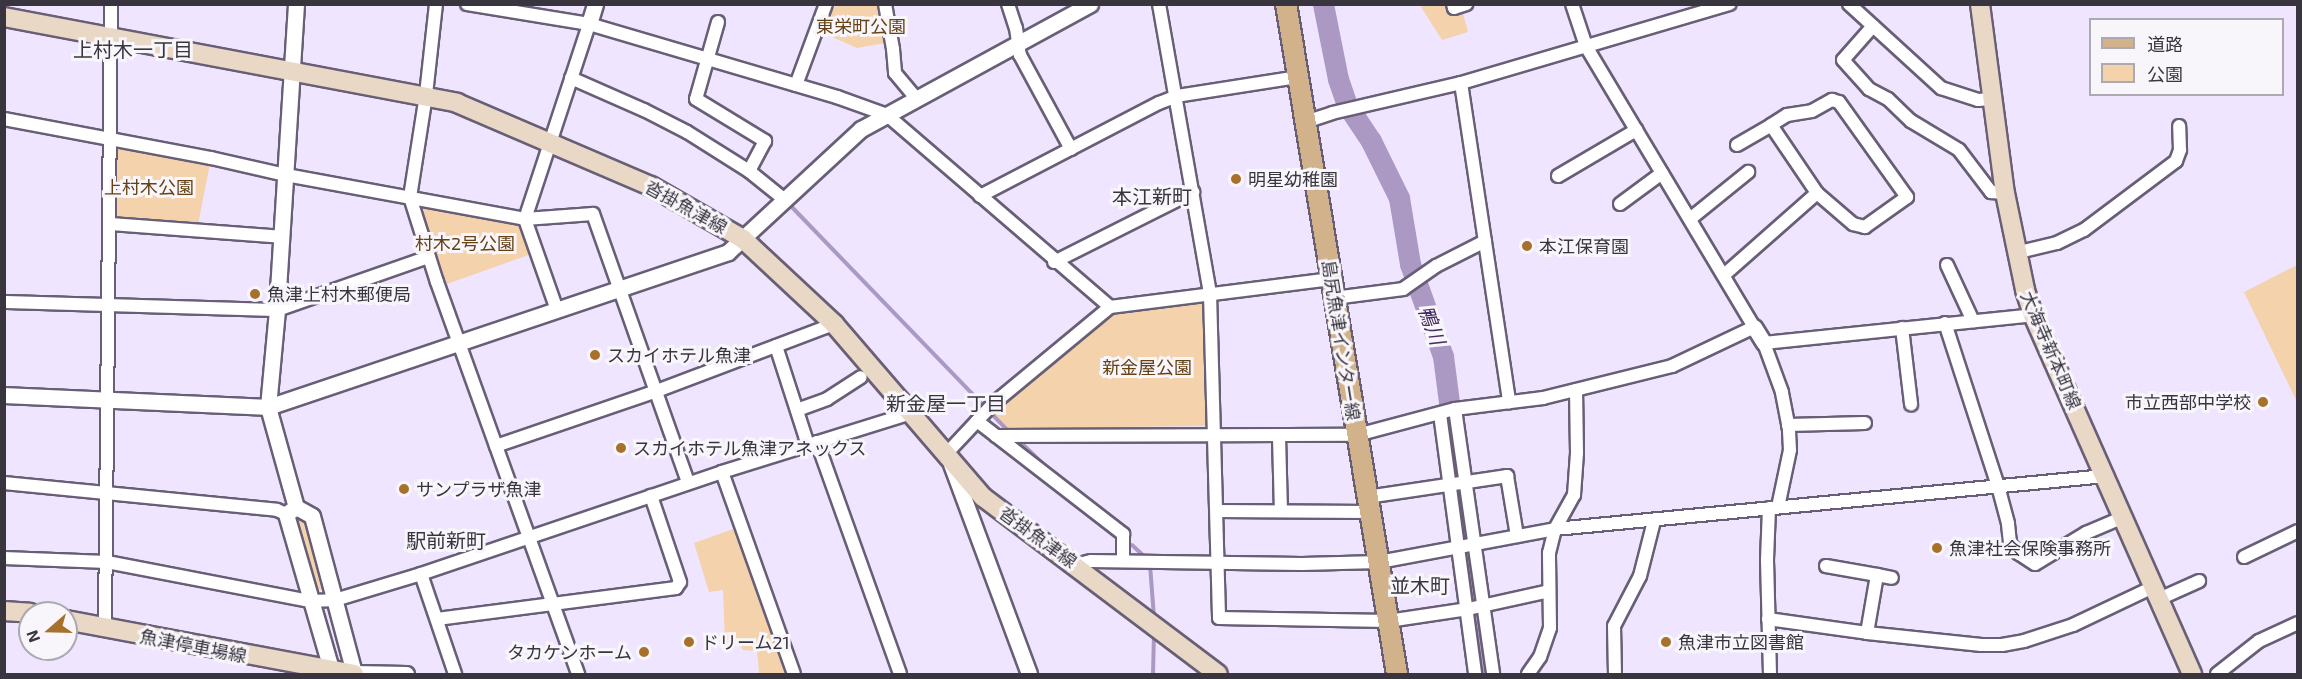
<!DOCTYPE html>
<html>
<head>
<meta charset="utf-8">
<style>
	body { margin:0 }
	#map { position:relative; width:2302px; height:679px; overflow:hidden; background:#efe5ff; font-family:"Exo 2","Noto Sans JP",sans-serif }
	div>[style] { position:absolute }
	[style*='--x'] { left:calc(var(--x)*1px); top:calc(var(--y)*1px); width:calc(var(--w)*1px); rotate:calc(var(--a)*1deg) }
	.green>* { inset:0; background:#f4d2ac }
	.stream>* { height:4px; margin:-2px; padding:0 2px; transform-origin:2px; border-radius:2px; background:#ab99c4 }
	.river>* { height:21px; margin:-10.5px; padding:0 10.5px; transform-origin:10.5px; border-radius:10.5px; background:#ab99c4 }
	.roads { filter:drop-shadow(2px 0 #685f76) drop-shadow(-2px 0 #685f76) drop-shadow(0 2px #685f76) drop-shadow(0 -2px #685f76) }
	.minor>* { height:12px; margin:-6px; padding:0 6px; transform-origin:6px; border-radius:6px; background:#fff }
	.tertiary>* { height:15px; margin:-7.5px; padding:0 7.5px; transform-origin:7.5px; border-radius:7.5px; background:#fff }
	.secondary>* { height:18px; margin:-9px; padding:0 9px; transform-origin:9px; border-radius:9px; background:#e8d8c5 }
	.primary>* { height:20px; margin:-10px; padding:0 10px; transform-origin:10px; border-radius:10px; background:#d1b28b }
	.dots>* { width:16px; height:16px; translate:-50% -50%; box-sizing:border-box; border:3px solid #f8f6fb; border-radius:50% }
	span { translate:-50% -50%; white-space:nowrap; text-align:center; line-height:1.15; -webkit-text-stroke:6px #f8f6fb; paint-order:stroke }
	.park-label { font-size:18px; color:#644215 }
	.poi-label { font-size:18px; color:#39353f }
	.left { translate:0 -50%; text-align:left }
	.right { translate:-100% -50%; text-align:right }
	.street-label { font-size:18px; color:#39353f }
	.neighbourhood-label { font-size:20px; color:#39353f }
	.water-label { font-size:20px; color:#462c63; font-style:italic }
	.frame { position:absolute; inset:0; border:6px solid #39353f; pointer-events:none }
	.legend { position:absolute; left:2089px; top:18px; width:195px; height:78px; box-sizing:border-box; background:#f8f6fb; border:2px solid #aca9b0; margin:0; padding:8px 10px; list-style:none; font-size:18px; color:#39353f }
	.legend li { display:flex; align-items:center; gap:12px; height:30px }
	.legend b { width:30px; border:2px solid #aca9b0 }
	.north { position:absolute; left:18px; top:601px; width:60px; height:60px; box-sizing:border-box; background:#f8f6fb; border:2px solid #aca9b0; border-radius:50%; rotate:250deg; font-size:16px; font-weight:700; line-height:24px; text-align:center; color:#39353f }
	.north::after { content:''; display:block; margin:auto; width:21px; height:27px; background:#a7712c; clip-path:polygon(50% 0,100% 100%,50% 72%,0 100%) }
</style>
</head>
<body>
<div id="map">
	<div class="green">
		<i style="clip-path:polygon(1428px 4px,1461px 6px,1468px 32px,1442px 40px,1421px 7px)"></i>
		<i style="clip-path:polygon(845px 5px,882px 5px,886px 43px,857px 48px,832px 37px,834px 30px,817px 25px,821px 9px)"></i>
		<i style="clip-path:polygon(108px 139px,211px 158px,197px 230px,110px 224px)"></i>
		<i style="clip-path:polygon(428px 204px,520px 223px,531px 254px,447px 284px,422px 212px)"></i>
		<i style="clip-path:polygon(2297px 265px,2297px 402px,2244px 292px)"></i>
		<i style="clip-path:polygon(1203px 302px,1209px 426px,1004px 428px,993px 416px,997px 406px,1065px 355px,1114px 311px)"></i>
		<i style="clip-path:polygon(305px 519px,324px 590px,314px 589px,295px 520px)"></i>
		<i style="clip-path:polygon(736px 528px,787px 673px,759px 673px,757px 651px,743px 650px,739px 643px,725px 643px,723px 590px,709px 592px,694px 543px)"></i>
	</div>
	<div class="stream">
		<i style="--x:787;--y:202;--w:320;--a:46"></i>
		<i style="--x:1017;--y:439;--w:50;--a:43.4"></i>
		<i style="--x:1132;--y:545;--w:21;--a:43"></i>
		<i style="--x:1150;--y:565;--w:52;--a:85.6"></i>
		<i style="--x:1153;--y:674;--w:40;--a:-88.6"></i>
	</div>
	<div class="river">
		<i style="--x:1323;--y:4;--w:76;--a:78.7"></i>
		<i style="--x:1338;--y:79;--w:28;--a:71"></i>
		<i style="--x:1347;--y:105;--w:43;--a:56.3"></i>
		<i style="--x:1371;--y:141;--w:64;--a:63.8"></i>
		<i style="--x:1399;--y:198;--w:67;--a:80.5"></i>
		<i style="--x:1410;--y:264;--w:98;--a:70.3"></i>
		<i style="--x:1443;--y:356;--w:309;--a:82.6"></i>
	</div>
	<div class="roads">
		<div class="minor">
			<i style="--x:436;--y:4;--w:92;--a:96.3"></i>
			<i style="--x:426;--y:95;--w:103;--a:98.9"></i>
			<i style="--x:410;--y:197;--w:89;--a:72.4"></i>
			<i style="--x:437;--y:282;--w:417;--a:70.2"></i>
			<i style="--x:467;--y:4;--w:124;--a:9.3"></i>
			<i style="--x:589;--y:24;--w:259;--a:16.4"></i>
			<i style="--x:837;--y:97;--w:53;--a:19.8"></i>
			<i style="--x:887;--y:115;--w:294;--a:40.7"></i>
			<i style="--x:885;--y:4;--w:46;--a:79.9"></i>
			<i style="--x:893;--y:49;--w:24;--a:85"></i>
			<i style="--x:895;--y:73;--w:35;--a:50"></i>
			<i style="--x:1008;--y:4;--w:25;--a:72"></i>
			<i style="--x:1016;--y:28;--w:27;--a:82"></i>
			<i style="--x:1020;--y:55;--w:107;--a:61.5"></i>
			<i style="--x:1159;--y:4;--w:294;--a:80"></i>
			<i style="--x:1210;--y:294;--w:324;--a:88.4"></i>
			<i style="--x:1219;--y:618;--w:169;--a:1"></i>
			<i style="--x:1388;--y:621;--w:81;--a:-8.5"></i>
			<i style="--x:1468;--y:609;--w:83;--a:-12.5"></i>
			<i style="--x:1453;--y:4;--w:4;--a:76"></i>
			<i style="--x:1454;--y:8;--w:13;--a:-18"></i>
			<i style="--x:1849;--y:4;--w:125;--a:42.4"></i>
			<i style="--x:1941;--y:88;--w:39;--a:18"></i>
			<i style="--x:1978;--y:100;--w:13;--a:-4"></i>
			<i style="--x:718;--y:22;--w:80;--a:105.9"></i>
			<i style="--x:696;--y:99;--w:81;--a:31.3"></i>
			<i style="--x:765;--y:141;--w:34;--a:118"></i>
			<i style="--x:1873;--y:26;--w:45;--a:131.4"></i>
			<i style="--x:1843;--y:60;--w:39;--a:48"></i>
			<i style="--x:1869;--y:89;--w:21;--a:28"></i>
			<i style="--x:1888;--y:99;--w:32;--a:44"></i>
			<i style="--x:1911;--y:121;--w:56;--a:31.1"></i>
			<i style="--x:1959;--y:150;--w:53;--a:52.7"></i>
			<i style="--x:1991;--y:192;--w:14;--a:4"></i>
			<i style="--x:571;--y:78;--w:80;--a:23.7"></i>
			<i style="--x:644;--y:110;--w:48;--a:27.1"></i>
			<i style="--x:687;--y:132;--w:73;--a:32.2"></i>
			<i style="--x:749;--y:171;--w:46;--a:38.9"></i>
			<i style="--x:1461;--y:83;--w:323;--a:81.4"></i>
			<i style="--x:796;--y:85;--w:86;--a:-69.7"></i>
			<i style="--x:4;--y:119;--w:211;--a:10.7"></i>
			<i style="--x:211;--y:158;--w:77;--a:12.8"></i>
			<i style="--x:286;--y:175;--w:243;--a:10.4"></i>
			<i style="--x:525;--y:219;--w:68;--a:-4.2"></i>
			<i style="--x:593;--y:214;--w:285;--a:70.5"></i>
			<i style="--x:1305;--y:122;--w:28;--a:-18"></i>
			<i style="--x:1332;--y:113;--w:132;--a:-13.1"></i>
			<i style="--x:1461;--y:83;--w:280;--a:-16.4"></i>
			<i style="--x:1737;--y:145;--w:39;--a:-30"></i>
			<i style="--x:1558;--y:176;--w:91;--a:-30.5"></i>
			<i style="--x:980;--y:196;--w:202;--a:-27.5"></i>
			<i style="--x:1159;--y:103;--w:19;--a:-21"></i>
			<i style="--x:1177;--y:96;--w:122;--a:-8.9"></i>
			<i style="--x:1620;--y:204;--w:52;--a:-36.4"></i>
			<i style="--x:1690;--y:219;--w:75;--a:-39"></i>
			<i style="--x:110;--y:224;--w:172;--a:4.3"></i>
			<i style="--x:2015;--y:253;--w:43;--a:-13.4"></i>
			<i style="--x:2057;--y:243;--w:30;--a:-26"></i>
			<i style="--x:2084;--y:230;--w:115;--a:-36.9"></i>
			<i style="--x:2176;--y:161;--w:12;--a:-70"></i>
			<i style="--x:2180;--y:150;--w:24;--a:-92"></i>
			<i style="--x:1054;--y:262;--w:156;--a:-26.7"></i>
			<i style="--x:1947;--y:265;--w:62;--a:65.1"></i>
			<i style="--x:1724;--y:275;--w:124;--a:-41.4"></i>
			<i style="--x:1817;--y:193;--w:82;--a:-124.1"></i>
			<i style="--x:1771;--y:125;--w:19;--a:-32"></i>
			<i style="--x:1787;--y:115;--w:25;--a:-9"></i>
			<i style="--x:1812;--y:111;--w:23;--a:-29"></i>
			<i style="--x:1832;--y:100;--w:7;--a:16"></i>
			<i style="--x:1839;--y:102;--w:117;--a:54.4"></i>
			<i style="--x:1907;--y:197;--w:52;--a:144.5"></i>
			<i style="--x:1865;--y:227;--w:12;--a:-166"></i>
			<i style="--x:1853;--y:224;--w:48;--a:-139.3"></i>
			<i style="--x:1334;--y:298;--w:70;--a:-7.4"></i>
			<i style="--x:1403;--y:289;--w:40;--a:-34.9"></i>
			<i style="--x:1436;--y:266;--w:55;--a:-27"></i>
			<i style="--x:4;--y:302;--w:273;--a:1.7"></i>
			<i style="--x:277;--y:310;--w:160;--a:-19.3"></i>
			<i style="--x:557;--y:310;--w:96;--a:-109.4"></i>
			<i style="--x:525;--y:219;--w:205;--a:-71.8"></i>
			<i style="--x:1945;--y:323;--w:171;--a:72"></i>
			<i style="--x:1998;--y:486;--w:39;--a:75"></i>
			<i style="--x:2008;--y:524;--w:20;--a:84"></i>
			<i style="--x:2010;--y:544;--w:12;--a:48"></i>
			<i style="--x:2018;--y:553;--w:20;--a:33"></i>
			<i style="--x:2035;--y:564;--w:60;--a:-31.3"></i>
			<i style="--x:2086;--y:533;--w:39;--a:-23"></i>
			<i style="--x:1902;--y:328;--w:77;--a:83.2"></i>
			<i style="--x:776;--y:346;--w:104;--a:72.1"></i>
			<i style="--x:1455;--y:409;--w:268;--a:81.8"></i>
			<i style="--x:797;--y:410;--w:32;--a:-20"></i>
			<i style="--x:827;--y:399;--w:40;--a:-32.9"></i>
			<i style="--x:1440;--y:414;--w:262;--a:82.3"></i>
			<i style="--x:977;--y:421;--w:185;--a:37.7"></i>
			<i style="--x:1123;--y:534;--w:27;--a:90"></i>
			<i style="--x:1788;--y:425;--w:77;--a:-1.5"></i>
			<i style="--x:996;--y:436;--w:361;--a:-0.2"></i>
			<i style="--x:1357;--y:435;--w:101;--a:-14.9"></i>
			<i style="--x:1455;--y:409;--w:89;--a:-7.1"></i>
			<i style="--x:1543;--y:398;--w:133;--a:-13.9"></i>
			<i style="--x:1672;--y:366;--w:91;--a:-25.4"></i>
			<i style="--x:1754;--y:327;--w:327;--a:-120.9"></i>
			<i style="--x:1586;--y:46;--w:44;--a:-108.4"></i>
			<i style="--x:1279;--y:436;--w:75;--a:88.5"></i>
			<i style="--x:817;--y:442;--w:246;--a:70.3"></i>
			<i style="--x:496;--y:446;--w:167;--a:-18.9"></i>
			<i style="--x:654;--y:392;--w:192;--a:-20.7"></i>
			<i style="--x:947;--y:453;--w:69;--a:-46.8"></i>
			<i style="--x:994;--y:403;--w:151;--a:-39.6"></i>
			<i style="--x:1110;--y:307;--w:223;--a:-7.2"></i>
			<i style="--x:722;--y:472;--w:214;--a:70.4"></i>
			<i style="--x:4;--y:483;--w:274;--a:5.6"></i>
			<i style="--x:277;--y:510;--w:10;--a:24"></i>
			<i style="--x:1367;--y:497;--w:142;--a:-8.5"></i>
			<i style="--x:1507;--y:476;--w:61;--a:80.5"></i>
			<i style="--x:1778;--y:507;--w:58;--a:-78.1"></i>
			<i style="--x:1790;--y:450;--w:21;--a:-93"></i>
			<i style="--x:1789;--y:429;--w:38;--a:-101"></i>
			<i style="--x:1782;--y:392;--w:52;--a:-110.2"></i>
			<i style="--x:1764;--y:343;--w:270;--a:-5.9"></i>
			<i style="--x:1769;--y:508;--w:52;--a:92.2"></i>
			<i style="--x:1767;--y:560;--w:114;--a:88.5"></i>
			<i style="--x:1217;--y:511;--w:153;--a:0.4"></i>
			<i style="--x:2244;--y:557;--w:60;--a:-25.7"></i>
			<i style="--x:4;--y:558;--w:103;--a:2.2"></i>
			<i style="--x:107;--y:562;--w:207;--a:10.9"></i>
			<i style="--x:310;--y:601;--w:25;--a:-2"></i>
			<i style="--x:335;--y:600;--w:90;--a:-16.8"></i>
			<i style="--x:421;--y:574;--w:318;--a:-18.7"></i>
			<i style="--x:722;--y:472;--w:199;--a:-17.3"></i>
			<i style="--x:1075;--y:565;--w:16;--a:-14"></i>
			<i style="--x:1091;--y:561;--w:211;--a:0.8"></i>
			<i style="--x:1302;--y:564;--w:77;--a:-1.5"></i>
			<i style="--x:1379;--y:562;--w:179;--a:-10.6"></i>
			<i style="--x:1555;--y:529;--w:553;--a:-5.5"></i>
			<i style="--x:1826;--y:566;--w:52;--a:10"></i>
			<i style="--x:421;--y:574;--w:106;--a:71.2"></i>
			<i style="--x:2159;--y:599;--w:44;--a:-24.2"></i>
			<i style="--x:437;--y:619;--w:241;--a:-7.4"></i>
			<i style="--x:676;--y:588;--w:7;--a:-56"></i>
			<i style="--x:680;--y:582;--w:91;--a:-108.6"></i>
			<i style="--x:1768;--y:619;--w:100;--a:8"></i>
			<i style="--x:1867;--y:633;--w:115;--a:6"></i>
			<i style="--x:1981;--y:645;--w:21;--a:0"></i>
			<i style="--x:2002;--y:645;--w:22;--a:-10"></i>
			<i style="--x:2024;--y:641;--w:52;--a:-18.1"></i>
			<i style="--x:2073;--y:625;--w:89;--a:-25.4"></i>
			<i style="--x:105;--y:628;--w:624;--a:-89.45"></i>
			<i style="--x:1867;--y:633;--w:59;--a:-80.2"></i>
			<i style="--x:1877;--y:575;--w:15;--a:11"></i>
			<i style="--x:1528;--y:674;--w:21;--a:-55"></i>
			<i style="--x:1540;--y:657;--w:31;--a:-71"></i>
			<i style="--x:1550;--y:628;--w:75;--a:-90.8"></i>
			<i style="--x:1549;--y:553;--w:25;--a:-76"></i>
			<i style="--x:1555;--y:529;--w:39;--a:-61"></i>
			<i style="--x:1574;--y:495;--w:42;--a:-85.9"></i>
			<i style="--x:1577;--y:453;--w:63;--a:-90.9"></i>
			<i style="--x:1615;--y:674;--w:48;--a:-91.2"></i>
			<i style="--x:1614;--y:626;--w:56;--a:-62.5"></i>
			<i style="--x:1640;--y:576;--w:57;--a:-75.7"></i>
			<i style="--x:2217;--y:674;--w:53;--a:-38.2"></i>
			<i style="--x:2259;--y:641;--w:43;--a:-24.8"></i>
		</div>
		<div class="tertiary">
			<i style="--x:296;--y:4;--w:307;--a:93.6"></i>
			<i style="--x:277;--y:310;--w:97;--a:95.3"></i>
			<i style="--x:268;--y:407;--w:104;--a:74.4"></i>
			<i style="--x:296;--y:507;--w:18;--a:29"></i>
			<i style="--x:312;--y:516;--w:163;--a:75"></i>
			<i style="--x:354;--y:673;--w:52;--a:1.1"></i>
			<i style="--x:589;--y:24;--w:21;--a:-73"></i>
			<i style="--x:1754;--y:327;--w:19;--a:58"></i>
			<i style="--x:4;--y:395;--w:264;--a:2.6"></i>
			<i style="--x:268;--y:407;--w:485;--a:-18.6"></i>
			<i style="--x:728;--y:252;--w:181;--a:-42.8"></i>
			<i style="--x:861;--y:129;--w:261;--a:-28.6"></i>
			<i style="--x:951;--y:464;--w:224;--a:69.6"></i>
			<i style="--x:296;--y:507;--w:12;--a:145"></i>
			<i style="--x:286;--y:514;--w:165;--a:73.8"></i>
		</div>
		<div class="secondary">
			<i style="--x:1980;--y:4;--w:191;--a:82.5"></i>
			<i style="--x:2005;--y:193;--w:99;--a:78.3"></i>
			<i style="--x:2025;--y:290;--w:26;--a:72"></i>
			<i style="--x:2033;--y:315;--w:393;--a:66.1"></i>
			<i style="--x:4;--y:17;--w:461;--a:10.7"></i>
			<i style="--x:457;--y:103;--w:211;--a:23.2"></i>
			<i style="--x:651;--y:186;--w:106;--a:29.9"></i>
			<i style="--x:743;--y:239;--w:125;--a:43"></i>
			<i style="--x:834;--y:324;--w:228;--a:49.3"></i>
			<i style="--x:983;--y:497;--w:294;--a:37"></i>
			<i style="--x:4;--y:611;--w:26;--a:4"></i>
			<i style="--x:66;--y:620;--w:293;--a:10.6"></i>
		</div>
		<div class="primary">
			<i style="--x:1286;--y:4;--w:679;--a:80.59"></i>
		</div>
	</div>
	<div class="dots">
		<i style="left:1236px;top:179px;background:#a7712c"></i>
		<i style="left:1527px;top:246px;background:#a7712c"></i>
		<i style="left:255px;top:294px;background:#a7712c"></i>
		<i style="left:595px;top:355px;background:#a7712c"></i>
		<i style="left:2263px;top:402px;background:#a7712c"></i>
		<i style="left:621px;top:448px;background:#a7712c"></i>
		<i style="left:404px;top:489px;background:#a7712c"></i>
		<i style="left:1937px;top:548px;background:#a7712c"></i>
		<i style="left:689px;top:642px;background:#a7712c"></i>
		<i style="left:1666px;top:642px;background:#a7712c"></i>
		<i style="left:644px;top:652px;background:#a7712c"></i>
	</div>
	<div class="park-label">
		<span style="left:861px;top:26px">東栄町公園</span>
		<span style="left:149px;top:187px">上村木公園</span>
		<span style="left:465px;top:243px">村木2号公園</span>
		<span style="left:1147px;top:367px">新金屋公園</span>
	</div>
	<div class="poi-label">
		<span class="left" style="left:1248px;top:179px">明星幼稚園</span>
		<span class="left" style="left:1539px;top:246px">本江保育園</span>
		<span class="left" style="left:267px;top:294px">魚津上村木郵便局</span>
		<span class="left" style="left:607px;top:355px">スカイホテル魚津</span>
		<span class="right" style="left:2251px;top:402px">市立西部中学校</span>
		<span class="left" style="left:633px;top:448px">スカイホテル魚津アネックス</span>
		<span class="left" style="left:416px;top:489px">サンプラザ魚津</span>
		<span class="left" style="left:1949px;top:548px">魚津社会保険事務所</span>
		<span class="left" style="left:701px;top:642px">ドリーム21</span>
		<span class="left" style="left:1678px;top:642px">魚津市立図書館</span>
		<span class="right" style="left:632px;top:652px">タカケンホーム</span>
	</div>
	<div class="street-label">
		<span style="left:686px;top:207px;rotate:29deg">沓掛魚津線</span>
		<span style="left:1341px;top:340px;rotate:81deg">島尻魚津インター線</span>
		<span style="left:2051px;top:350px;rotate:67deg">大海寺新本町線</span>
		<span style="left:1038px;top:537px;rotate:36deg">沓掛魚津線</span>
		<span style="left:193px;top:646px;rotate:11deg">魚津停車場線</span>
	</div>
	<div class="neighbourhood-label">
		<span style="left:133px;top:49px">上村木一丁目</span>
		<span style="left:1152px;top:196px">本江新町</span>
		<span style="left:946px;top:403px">新金屋一丁目</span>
		<span style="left:446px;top:540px">駅前新町</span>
		<span style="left:1420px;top:585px">並木町</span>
	</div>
	<div class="water-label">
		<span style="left:1432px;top:325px;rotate:70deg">鴨川</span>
	</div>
	<div class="frame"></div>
	<ul class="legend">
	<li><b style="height:8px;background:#d1b28b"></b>道路</li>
	<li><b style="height:16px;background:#f4d2ac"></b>公園</li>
	</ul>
	<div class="north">N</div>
</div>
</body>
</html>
